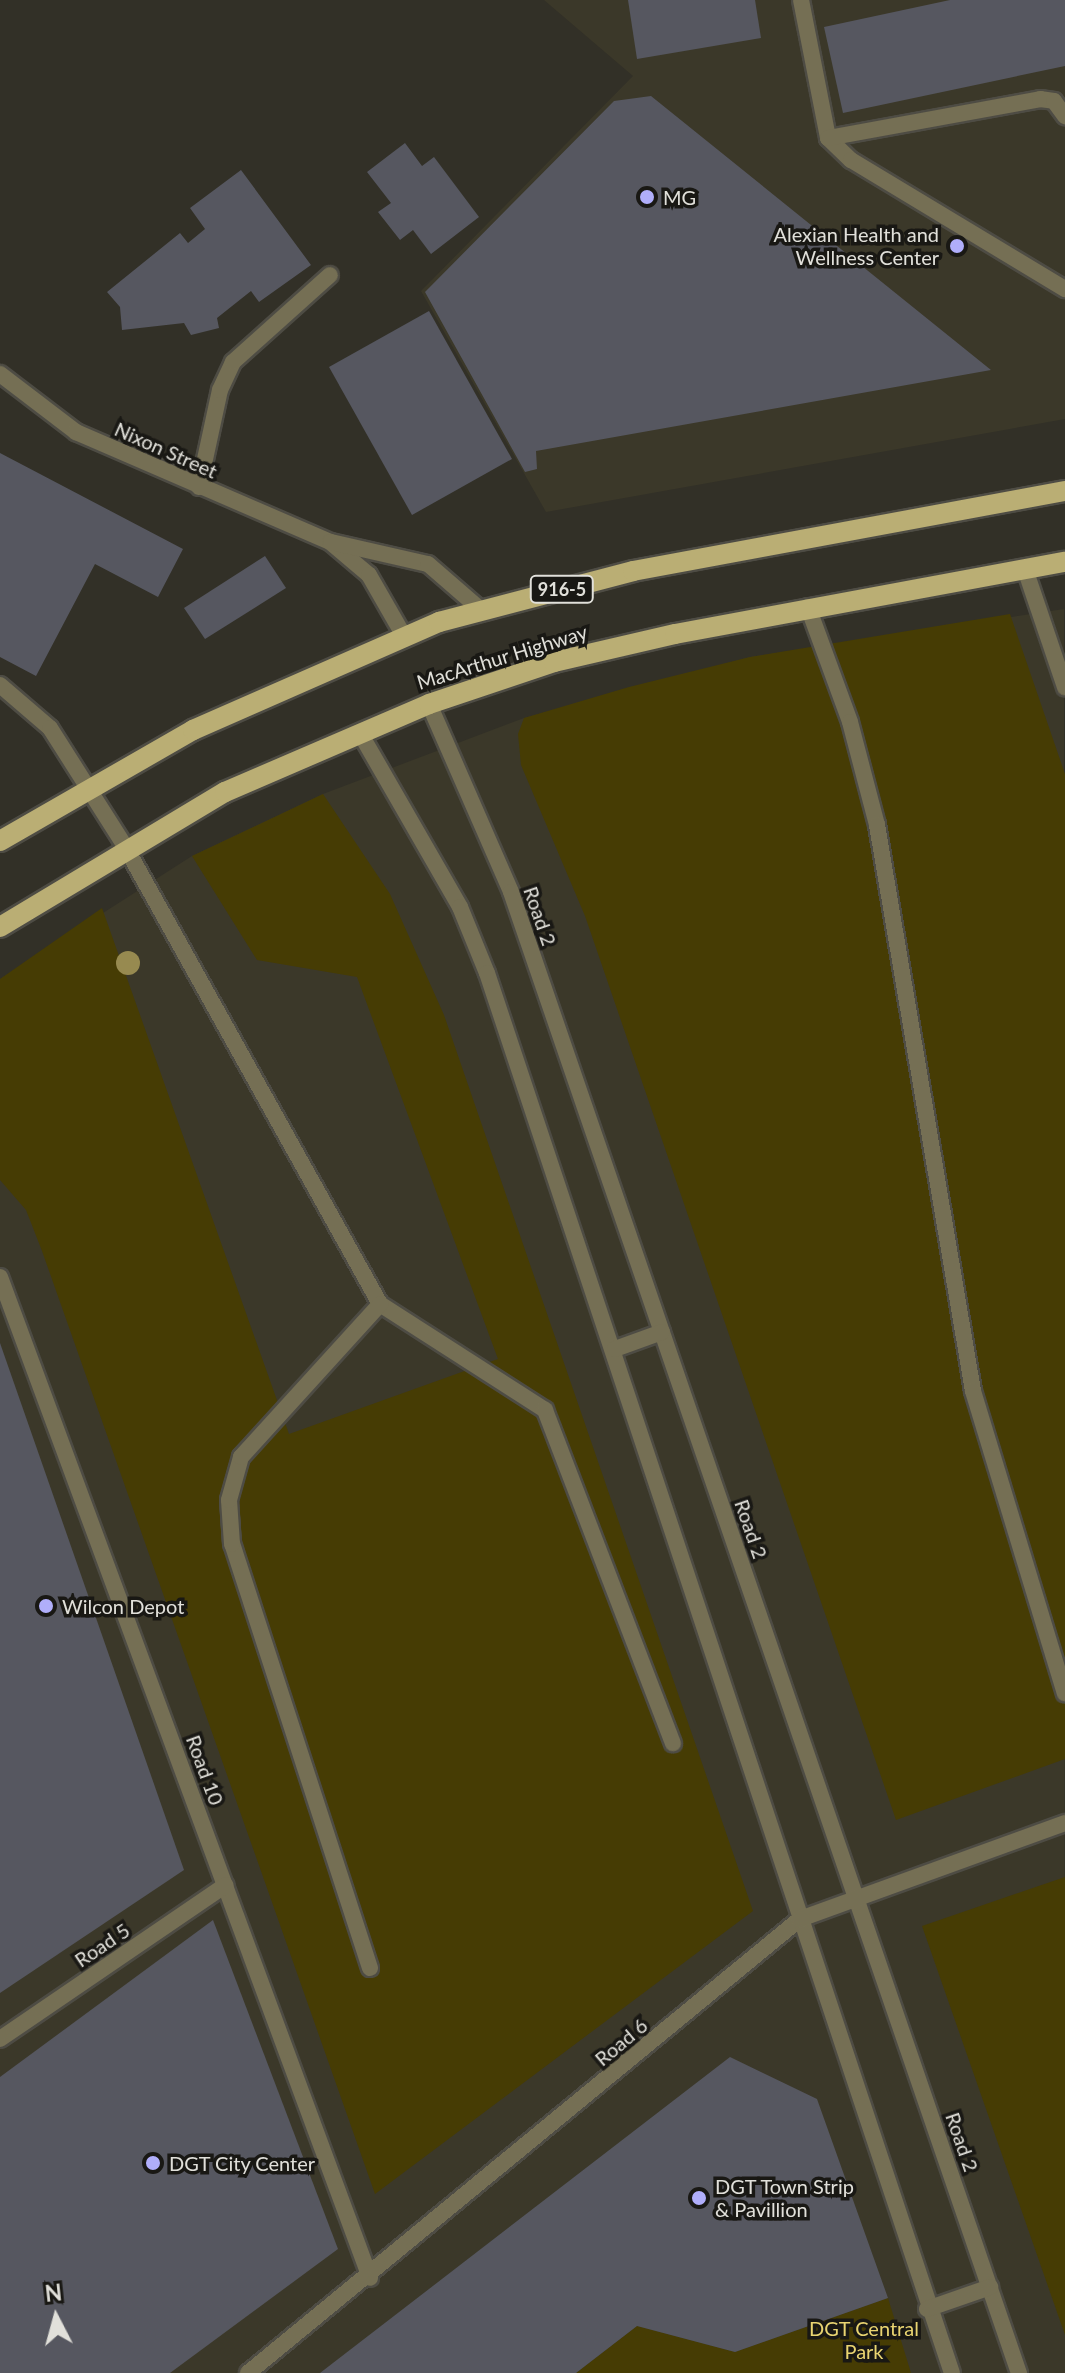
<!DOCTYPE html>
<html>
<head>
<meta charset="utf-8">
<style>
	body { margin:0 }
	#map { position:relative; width:1065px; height:2373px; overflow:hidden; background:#323027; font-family:Lato,sans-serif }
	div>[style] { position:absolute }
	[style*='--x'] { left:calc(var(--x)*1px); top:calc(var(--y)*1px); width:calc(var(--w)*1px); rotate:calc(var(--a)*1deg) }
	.built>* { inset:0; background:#3b3829 }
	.green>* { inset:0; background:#463c04 }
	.building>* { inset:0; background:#565760 }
	.roads { filter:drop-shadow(2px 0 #4e4c44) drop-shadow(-2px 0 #4e4c44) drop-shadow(0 2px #4e4c44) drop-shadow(0 -2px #4e4c44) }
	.lane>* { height:16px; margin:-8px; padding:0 8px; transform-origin:8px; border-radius:8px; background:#756f54 }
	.street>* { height:16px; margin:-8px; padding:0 8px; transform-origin:8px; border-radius:8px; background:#756f54 }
	.primary>* { height:20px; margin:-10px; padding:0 10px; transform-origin:10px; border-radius:10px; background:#baae74 }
	.trees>* { width:24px; height:24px; margin:-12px; border-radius:50%; background:#978a50 }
	.dots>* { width:22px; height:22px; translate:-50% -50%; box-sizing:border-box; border:4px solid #191814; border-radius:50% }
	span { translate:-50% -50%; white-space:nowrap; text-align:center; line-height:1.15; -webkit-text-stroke:7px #191814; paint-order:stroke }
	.shield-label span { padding:2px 6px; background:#191814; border:2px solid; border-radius:6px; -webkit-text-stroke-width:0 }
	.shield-label { font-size:18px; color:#e1e0da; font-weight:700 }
	.poi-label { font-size:20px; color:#e1e0da }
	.left { translate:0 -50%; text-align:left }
	.right { translate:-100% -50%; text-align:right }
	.street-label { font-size:20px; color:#e1e0da }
	.park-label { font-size:20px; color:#e9d471 }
	.north { position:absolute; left:16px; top:2277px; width:80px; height:80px; -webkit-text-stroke:6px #191814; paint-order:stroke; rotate:354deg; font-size:22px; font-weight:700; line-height:32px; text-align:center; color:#e1e0da }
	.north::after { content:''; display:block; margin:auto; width:28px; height:36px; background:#e1e0da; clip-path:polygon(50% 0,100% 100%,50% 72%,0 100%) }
</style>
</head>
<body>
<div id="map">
	<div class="built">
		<i style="clip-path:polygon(544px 0,1065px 0,1065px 419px,546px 512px,421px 291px,633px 76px)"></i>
		<i style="clip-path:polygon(1064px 609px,1065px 2373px,0 2373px,0 979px,192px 856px,323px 794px,524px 718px,750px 657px)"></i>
	</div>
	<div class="green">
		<i style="clip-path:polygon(1010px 614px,1065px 774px,1065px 1759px,896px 1820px,585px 916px,521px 765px,518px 734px,524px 718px,629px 687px,750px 657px)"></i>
		<i style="clip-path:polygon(323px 794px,390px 894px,444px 1015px,753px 1911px,375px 2194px,42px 1251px,26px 1210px,0 1180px,0 979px,102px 908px,289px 1434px,498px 1359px,357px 977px,257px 960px,192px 856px)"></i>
		<i style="clip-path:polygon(1065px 1877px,1065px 2335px,922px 1926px)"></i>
		<i style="clip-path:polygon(888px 2298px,911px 2373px,576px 2373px,637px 2326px,735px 2352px)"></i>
	</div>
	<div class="building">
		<i style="clip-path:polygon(628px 0,755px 0,761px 38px,637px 59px)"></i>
		<i style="clip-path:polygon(950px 0,1065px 0,1065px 66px,843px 113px,824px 27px)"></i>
		<i style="clip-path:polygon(651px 96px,991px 370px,536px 451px,537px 469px,525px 472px,425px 292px,614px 101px)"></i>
		<i style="clip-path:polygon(405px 143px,422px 166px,434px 157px,479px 217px,431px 254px,413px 230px,400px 240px,378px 212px,391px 203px,367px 172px)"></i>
		<i style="clip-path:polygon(241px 170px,311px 265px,259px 302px,251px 291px,217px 318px,219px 328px,191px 335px,184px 323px,122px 330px,120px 307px,107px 292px,180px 233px,188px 243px,205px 229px,190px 208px)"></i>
		<i style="clip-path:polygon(429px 311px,512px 459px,412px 515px,329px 367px)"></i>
		<i style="clip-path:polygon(0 453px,183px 549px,158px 597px,95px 564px,36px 676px,0 657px)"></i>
		<i style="clip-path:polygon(265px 556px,286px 588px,205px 639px,184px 608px)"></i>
		<i style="clip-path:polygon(0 1343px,184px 1870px,0 1993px)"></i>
		<i style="clip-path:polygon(213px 1920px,338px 2249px,170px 2373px,0 2373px,0 2077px)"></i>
		<i style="clip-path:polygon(730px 2057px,817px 2099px,888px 2298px,735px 2352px,637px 2326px,576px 2373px,320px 2373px)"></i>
	</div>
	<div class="roads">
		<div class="lane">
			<i style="--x:801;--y:0;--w:141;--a:78.9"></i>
			<i style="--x:828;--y:138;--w:32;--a:44"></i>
			<i style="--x:851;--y:160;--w:250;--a:31.1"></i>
			<i style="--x:828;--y:138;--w:216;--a:-10.4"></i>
			<i style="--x:1040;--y:99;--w:14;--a:8"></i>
			<i style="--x:1054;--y:101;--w:19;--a:54"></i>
			<i style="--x:199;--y:487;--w:99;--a:-77.8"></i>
			<i style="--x:220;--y:390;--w:31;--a:-65"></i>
			<i style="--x:233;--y:362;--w:130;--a:-41.9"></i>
			<i style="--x:808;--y:607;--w:122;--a:69.9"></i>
			<i style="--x:850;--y:722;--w:106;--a:75.3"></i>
			<i style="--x:877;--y:825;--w:574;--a:80.37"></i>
			<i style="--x:973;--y:1391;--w:316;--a:73.1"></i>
			<i style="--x:125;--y:846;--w:524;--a:60.89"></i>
			<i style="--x:380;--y:1304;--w:196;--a:32.7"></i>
			<i style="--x:545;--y:1410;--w:357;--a:69"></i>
			<i style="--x:0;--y:1277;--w:1067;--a:69.71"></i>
			<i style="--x:370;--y:1968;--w:446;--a:-108"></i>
			<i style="--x:232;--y:1544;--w:44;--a:-93.9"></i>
			<i style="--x:229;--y:1500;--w:45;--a:-74.4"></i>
			<i style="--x:241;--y:1457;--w:207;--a:-47.7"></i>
			<i style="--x:0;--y:2039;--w:273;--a:-34.3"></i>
			<i style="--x:248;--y:2373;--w:715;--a:-39.44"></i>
		</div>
		<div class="street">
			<i style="--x:0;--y:374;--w:96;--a:37.3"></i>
			<i style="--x:76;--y:432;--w:277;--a:23.4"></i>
			<i style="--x:330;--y:542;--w:51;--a:40.2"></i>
			<i style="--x:369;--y:575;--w:70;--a:60.2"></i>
			<i style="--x:331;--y:542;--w:99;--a:12.8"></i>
			<i style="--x:428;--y:564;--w:69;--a:40.9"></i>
			<i style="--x:1025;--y:569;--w:125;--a:71.3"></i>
			<i style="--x:0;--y:685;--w:66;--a:40.7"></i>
			<i style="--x:50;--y:728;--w:140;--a:57.6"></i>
			<i style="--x:429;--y:704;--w:205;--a:66.4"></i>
			<i style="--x:511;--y:892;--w:1566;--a:71.07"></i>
			<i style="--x:360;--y:733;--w:201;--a:60.1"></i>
			<i style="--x:460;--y:907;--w:71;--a:67.8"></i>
			<i style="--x:487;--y:973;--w:1475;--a:71.63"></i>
			<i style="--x:615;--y:1349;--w:50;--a:-19.9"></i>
			<i style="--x:800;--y:1919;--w:282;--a:-19.9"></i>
			<i style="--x:927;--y:2309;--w:67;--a:-19.2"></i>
		</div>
		<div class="primary">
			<i style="--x:0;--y:841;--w:223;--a:-29.9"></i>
			<i style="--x:193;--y:730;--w:269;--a:-23.7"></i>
			<i style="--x:439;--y:622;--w:201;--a:-14.7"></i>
			<i style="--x:633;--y:571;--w:439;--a:-10.5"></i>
			<i style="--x:0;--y:927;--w:262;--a:-31"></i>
			<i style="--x:225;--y:792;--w:222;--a:-23.3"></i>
			<i style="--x:429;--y:704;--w:132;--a:-18.6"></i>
			<i style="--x:554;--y:662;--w:124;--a:-13"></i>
			<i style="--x:675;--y:634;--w:397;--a:-10.5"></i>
		</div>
	</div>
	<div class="trees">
		<i style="left:128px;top:963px"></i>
	</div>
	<div class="dots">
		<i style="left:647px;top:197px;background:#b0aefa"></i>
		<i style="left:957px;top:246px;background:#b0aefa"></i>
		<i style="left:46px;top:1606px;background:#b0aefa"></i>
		<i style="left:153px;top:2163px;background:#b0aefa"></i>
		<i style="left:699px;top:2198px;background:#b0aefa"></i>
	</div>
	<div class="shield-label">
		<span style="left:562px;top:589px">916-5</span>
	</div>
	<div class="poi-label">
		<span class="left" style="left:663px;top:197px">MG</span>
		<span class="right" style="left:939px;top:246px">Alexian Health and<br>Wellness Center</span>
		<span class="left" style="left:62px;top:1606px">Wilcon Depot</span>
		<span class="left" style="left:169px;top:2163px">DGT City Center</span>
		<span class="left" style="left:715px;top:2198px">DGT Town Strip<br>&amp; Pavillion</span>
	</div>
	<div class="street-label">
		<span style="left:166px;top:450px;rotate:24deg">Nixon Street</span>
		<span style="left:502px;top:657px;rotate:-17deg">MacArthur Highway</span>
		<span style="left:540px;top:916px;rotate:71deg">Road 2</span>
		<span style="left:751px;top:1529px;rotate:71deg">Road 2</span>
		<span style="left:205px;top:1770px;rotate:70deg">Road 10</span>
		<span style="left:102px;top:1945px;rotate:-34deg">Road 5</span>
		<span style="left:621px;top:2042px;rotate:-40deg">Road 6</span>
		<span style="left:962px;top:2142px;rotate:71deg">Road 2</span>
	</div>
	<div class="park-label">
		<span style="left:864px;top:2340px">DGT Central<br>Park</span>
	</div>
	<div class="north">N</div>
</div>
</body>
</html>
